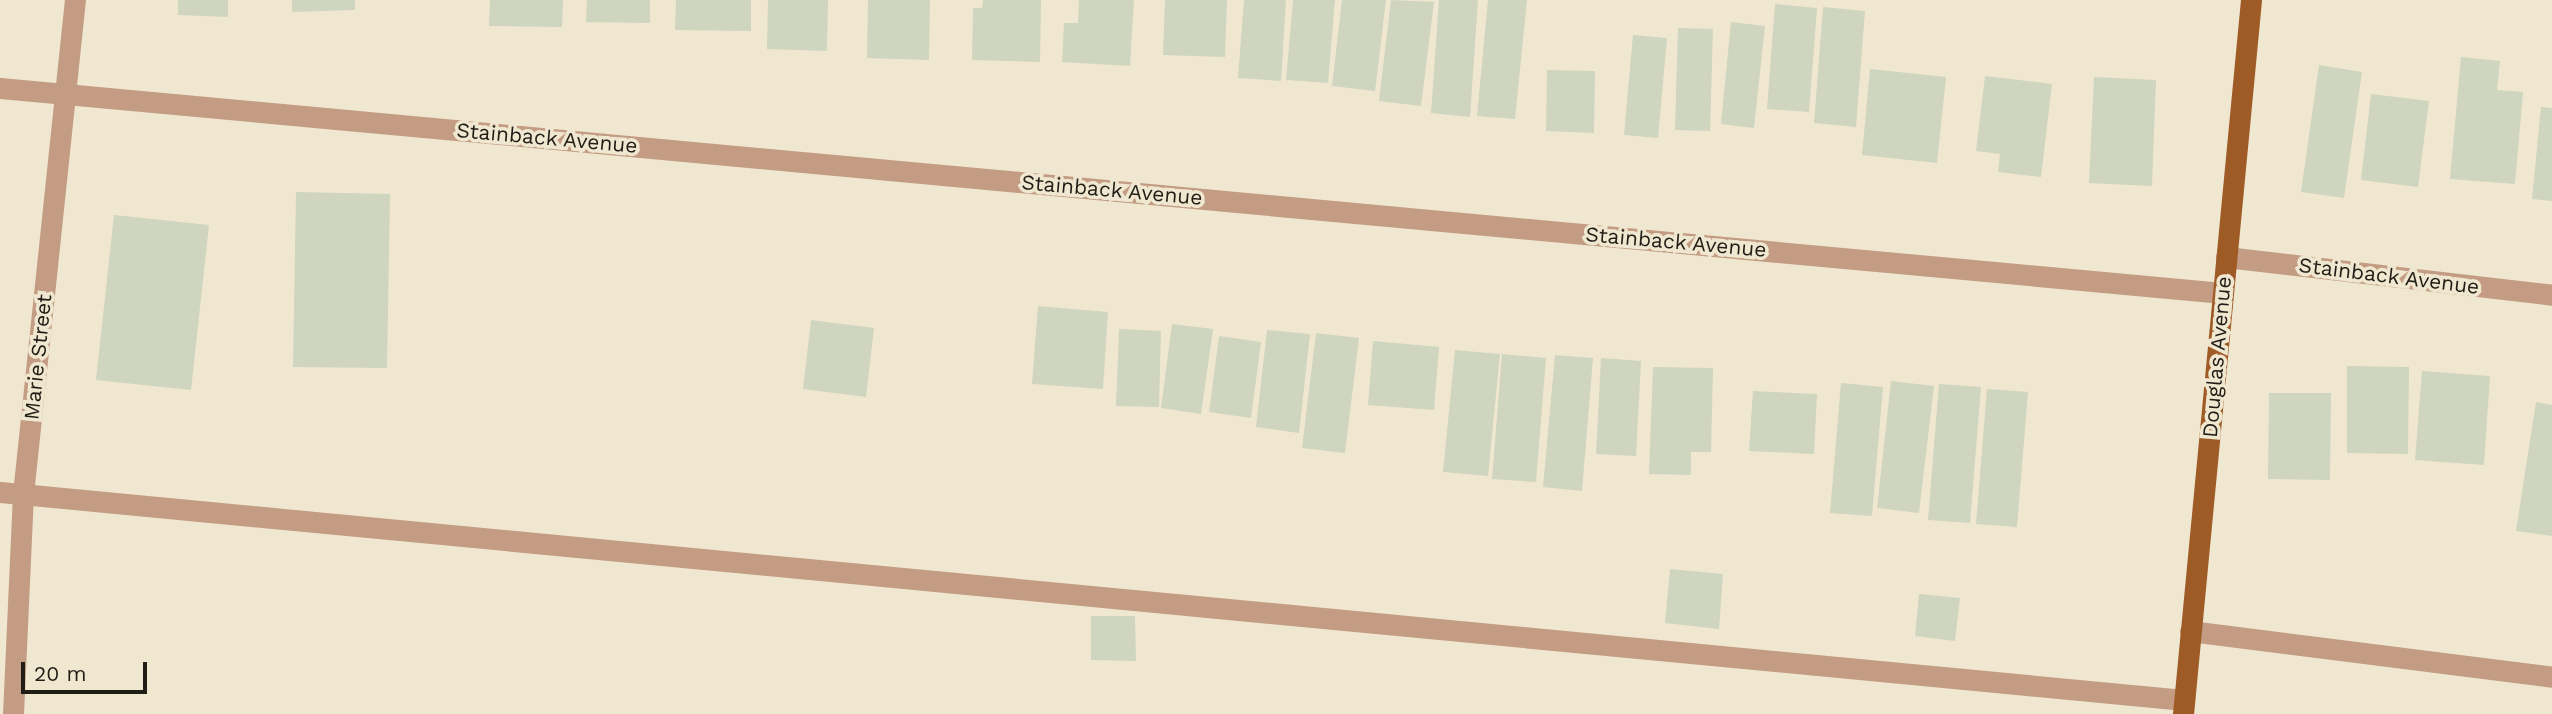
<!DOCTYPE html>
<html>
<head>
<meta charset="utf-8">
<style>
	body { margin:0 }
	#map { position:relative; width:2552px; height:714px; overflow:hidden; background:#f0e7d1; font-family:"Work Sans",sans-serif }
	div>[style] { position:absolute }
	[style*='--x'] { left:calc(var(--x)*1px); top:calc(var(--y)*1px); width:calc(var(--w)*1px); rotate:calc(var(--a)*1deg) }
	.building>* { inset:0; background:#cfd5be }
	.minor>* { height:21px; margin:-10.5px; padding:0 10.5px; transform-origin:10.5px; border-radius:10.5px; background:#c39c83 }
	.major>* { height:21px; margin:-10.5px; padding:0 10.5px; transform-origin:10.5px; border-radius:10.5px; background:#9e5b26 }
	span { translate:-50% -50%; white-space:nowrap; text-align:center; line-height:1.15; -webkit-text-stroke:7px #f0e7d1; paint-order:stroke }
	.street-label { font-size:21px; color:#201d15 }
	.scale { position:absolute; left:21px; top:662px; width:126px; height:32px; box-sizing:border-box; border:4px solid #201d15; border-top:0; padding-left:9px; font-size:21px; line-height:24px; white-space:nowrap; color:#201d15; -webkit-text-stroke:5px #f0e7d1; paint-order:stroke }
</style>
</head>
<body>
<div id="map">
	<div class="building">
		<i style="clip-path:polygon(178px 0,228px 0,228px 17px,178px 15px)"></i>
		<i style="clip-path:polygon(292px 0,355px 0,355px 10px,292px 12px)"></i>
		<i style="clip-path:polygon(490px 0,563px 0,562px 27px,489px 26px)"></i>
		<i style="clip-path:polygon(587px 0,650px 0,650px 23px,586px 22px)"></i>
		<i style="clip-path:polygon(676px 0,751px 0,751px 31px,675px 30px)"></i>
		<i style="clip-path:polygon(768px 0,828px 0,827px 51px,767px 49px)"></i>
		<i style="clip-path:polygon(868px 0,930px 0,929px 60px,867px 58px)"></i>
		<i style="clip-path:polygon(983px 0,1041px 0,1040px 62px,972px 60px,973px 8px,982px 8px)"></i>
		<i style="clip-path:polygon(1079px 0,1134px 0,1130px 66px,1062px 62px,1064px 23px,1078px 23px)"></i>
		<i style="clip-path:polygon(1165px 0,1227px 0,1225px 57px,1163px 55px)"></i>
		<i style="clip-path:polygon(1244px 0,1286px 0,1281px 81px,1238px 78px)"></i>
		<i style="clip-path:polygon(1293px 0,1335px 0,1328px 83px,1286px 80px)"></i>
		<i style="clip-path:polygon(1342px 0,1386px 0,1375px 91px,1332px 86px)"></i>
		<i style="clip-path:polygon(1391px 0,1434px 2px,1421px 106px,1379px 101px)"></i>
		<i style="clip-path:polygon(1439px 0,1478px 0,1470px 117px,1431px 113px)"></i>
		<i style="clip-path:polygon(1488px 0,1527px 0,1515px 119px,1477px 116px)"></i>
		<i style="clip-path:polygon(1775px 4px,1817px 8px,1809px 112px,1767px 109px)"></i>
		<i style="clip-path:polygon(1823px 7px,1865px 11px,1856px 127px,1814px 123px)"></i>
		<i style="clip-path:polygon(1731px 22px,1765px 26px,1754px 128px,1721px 124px)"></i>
		<i style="clip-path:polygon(1678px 28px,1713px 29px,1710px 131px,1675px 130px)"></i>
		<i style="clip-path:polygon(1633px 35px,1667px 38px,1658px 138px,1624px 135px)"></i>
		<i style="clip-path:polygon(2461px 57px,2500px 61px,2497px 90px,2523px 92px,2515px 184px,2450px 179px)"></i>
		<i style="clip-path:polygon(2319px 65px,2362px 72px,2344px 198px,2301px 192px)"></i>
		<i style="clip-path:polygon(1870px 69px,1946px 77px,1937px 163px,1862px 155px)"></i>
		<i style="clip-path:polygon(1547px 70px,1595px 71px,1594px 133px,1546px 131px)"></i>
		<i style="clip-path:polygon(1985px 76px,2052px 84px,2041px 177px,1998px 172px,2000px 154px,1976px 151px)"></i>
		<i style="clip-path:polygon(2094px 77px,2156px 80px,2152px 186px,2089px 183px)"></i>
		<i style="clip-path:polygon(2371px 94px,2429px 101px,2418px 187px,2361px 180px)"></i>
		<i style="clip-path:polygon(2541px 107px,2552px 108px,2552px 201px,2532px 199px)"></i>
		<i style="clip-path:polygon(296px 192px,390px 194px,387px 368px,293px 367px)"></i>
		<i style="clip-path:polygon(114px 215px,209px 225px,191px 390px,96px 380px)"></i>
		<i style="clip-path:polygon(1038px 306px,1108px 312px,1103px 389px,1032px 384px)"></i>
		<i style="clip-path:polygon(811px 320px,874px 328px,866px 397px,803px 389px)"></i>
		<i style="clip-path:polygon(1172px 324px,1213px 329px,1201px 414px,1161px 408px)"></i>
		<i style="clip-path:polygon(1119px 329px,1161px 331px,1159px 407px,1116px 406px)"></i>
		<i style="clip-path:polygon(1267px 330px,1310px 334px,1299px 433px,1256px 427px)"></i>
		<i style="clip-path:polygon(1316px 333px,1359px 338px,1345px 453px,1302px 448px)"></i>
		<i style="clip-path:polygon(1219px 336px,1261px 342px,1251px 418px,1209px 412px)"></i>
		<i style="clip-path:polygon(1373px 341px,1439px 347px,1434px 410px,1368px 405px)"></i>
		<i style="clip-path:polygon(1455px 350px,1500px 354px,1488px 476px,1443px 472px)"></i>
		<i style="clip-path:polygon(1502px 354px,1546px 358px,1536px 482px,1492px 479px)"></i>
		<i style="clip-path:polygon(1555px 355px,1593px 358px,1582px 491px,1543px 487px)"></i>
		<i style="clip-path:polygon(1601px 358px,1641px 361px,1636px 456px,1596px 454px)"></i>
		<i style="clip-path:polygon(2347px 366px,2409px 367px,2408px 454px,2347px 453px)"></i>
		<i style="clip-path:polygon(1653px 367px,1713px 368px,1711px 452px,1691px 452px,1691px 475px,1649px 474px)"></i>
		<i style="clip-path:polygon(2422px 371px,2490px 376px,2484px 465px,2415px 460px)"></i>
		<i style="clip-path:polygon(1891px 381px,1934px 386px,1919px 513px,1877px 508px)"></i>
		<i style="clip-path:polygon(1841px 383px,1883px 387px,1872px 516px,1830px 513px)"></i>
		<i style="clip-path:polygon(1939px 384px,1981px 387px,1970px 523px,1928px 520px)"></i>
		<i style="clip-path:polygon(1987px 389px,2028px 392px,2017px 527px,1976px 524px)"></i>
		<i style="clip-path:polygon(1753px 391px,1817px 394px,1814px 454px,1749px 451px)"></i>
		<i style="clip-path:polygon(2269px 393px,2331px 393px,2330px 480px,2268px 479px)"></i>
		<i style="clip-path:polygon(2536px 402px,2552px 405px,2552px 536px,2516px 531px)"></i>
		<i style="clip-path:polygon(1670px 569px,1723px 574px,1719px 629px,1665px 623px)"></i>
		<i style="clip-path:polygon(1919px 594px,1960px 598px,1955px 641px,1915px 636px)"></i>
		<i style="clip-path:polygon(1091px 616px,1135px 616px,1136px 661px,1091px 660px)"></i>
	</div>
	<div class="minor">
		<i style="--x:0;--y:88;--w:2232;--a:5.27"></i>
		<i style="--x:2226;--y:257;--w:328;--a:6.6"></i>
		<i style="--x:0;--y:492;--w:2194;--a:5.44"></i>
		<i style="--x:2190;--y:631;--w:365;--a:7.2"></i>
		<i style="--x:13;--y:714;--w:220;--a:-87.4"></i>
		<i style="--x:23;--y:494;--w:497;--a:-84"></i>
	</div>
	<div class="major">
		<i style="--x:2183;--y:714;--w:717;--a:-84.56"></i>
	</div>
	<div class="street-label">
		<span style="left:547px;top:138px;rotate:5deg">Stainback Avenue</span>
		<span style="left:1112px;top:190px;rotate:5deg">Stainback Avenue</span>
		<span style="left:1676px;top:242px;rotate:5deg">Stainback Avenue</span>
		<span style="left:2389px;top:276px;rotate:7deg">Stainback Avenue</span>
		<span style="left:38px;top:357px;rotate:-84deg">Marie Street</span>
		<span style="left:2217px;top:357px;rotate:-85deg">Douglas Avenue</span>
	</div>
	<div class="scale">20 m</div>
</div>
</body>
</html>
